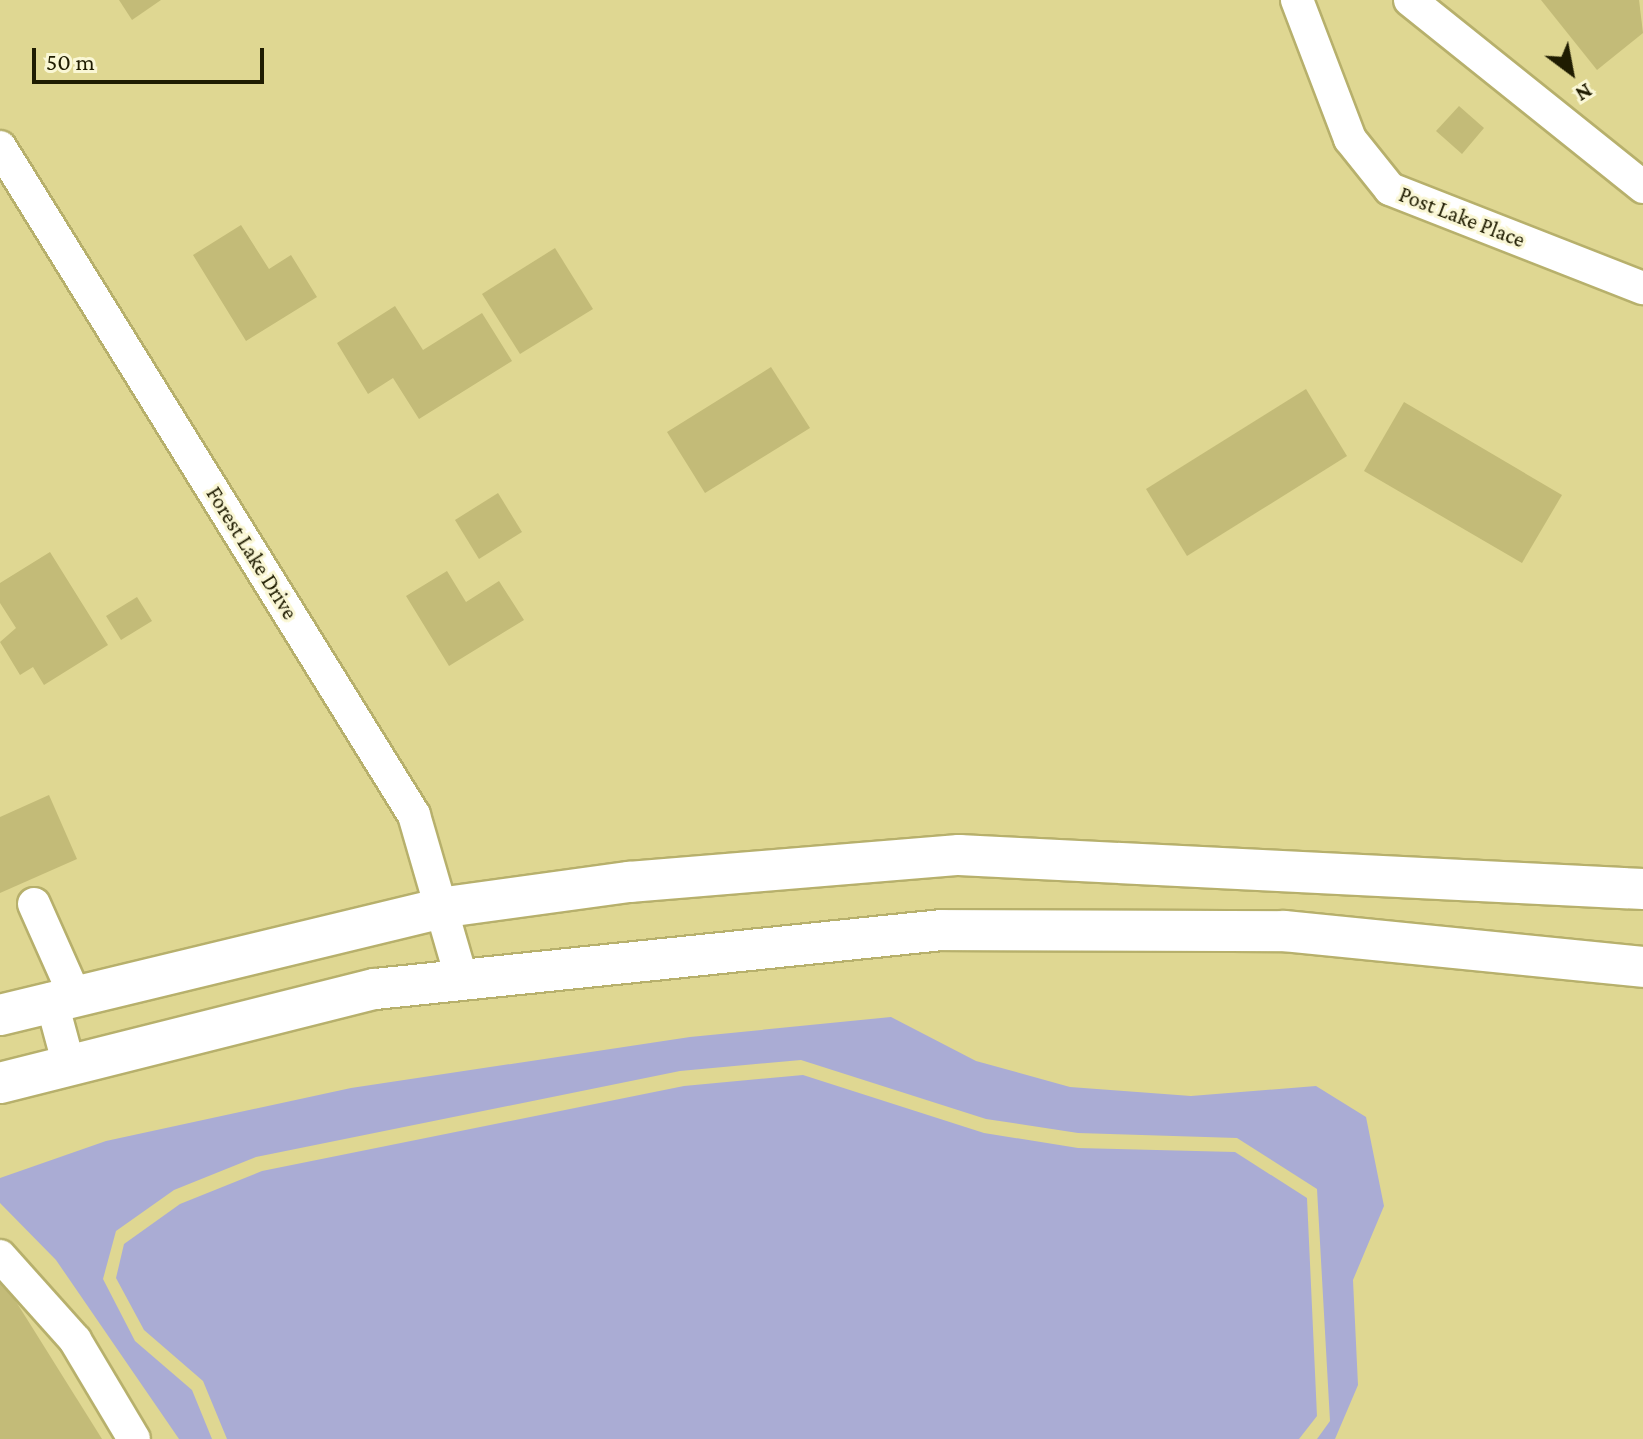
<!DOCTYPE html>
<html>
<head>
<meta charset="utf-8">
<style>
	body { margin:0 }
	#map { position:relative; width:1643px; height:1439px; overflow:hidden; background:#dfd792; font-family:"Crimson Pro",serif }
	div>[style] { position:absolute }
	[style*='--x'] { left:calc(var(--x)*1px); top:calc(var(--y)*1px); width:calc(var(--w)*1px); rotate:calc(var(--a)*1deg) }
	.green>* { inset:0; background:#aaacd4 }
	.building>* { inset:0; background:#c3bb78 }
	.roads { filter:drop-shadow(2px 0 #b7b06c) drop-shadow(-2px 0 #b7b06c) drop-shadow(0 2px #b7b06c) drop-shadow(0 -2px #b7b06c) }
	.minor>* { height:32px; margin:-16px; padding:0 16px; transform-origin:16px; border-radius:16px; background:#fff }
	.major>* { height:40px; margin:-20px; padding:0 20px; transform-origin:20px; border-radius:20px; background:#fff }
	span { translate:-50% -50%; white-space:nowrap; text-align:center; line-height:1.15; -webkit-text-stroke:6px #faf7d5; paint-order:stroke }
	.street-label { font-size:22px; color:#1f1c01 }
	.north { position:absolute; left:1531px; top:32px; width:80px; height:80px; -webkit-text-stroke:6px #faf7d5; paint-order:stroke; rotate:148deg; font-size:22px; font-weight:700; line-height:32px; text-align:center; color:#1f1c01 }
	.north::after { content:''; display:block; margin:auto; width:28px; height:36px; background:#1f1c01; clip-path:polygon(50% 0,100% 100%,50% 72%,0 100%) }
	.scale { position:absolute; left:32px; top:48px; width:232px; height:36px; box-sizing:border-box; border:4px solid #1f1c01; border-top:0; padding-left:10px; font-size:24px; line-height:28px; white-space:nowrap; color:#1f1c01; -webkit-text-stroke:6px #faf7d5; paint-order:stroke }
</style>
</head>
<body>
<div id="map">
	<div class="green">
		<i style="clip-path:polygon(891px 1017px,976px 1061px,1070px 1087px,1191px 1096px,1316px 1086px,1366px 1117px,1384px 1206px,1353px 1280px,1358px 1385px,1335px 1439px,1317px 1439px,1330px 1421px,1317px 1189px,1237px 1138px,1078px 1133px,986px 1119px,801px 1060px,680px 1071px,256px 1157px,174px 1190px,116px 1231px,103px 1279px,135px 1341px,192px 1390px,212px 1439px,179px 1439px,56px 1260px,0 1203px,0 1178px,106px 1141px,351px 1088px,690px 1037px)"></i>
		<i style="clip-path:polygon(803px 1075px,984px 1133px,1078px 1148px,1235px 1152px,1307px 1198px,1317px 1416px,1299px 1439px,227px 1439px,203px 1381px,144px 1330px,116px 1278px,124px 1244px,180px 1204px,262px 1171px,684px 1086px)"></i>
	</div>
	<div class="building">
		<i style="clip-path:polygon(119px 0,161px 0,132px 20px)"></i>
		<i style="clip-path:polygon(1541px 0,1639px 0,1643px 33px,1597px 70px)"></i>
		<i style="clip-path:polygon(1459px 106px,1484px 128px,1462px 154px,1436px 131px)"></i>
		<i style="clip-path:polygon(241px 225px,269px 269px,291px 255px,317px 297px,246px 341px,193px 255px)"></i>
		<i style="clip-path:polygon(555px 248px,593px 309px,520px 354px,482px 294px)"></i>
		<i style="clip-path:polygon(395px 306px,423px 350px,482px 313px,512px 361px,419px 419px,393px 378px,368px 394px,337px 343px)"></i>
		<i style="clip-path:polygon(771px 367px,810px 428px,705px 493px,667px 432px)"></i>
		<i style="clip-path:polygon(1306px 389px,1347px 456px,1187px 556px,1146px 489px)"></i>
		<i style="clip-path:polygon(1404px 402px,1562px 495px,1522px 563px,1364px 471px)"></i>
		<i style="clip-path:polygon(498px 493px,522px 532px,479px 559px,455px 520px)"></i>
		<i style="clip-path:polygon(50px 552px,108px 645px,44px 685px,33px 667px,20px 675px,0 642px,16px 628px,0 603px,0 583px)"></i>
		<i style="clip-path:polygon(447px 571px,466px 602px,499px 581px,524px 620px,449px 666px,406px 596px)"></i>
		<i style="clip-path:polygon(137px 597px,152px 621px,121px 640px,106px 616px)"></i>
		<i style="clip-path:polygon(49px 795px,77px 859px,0 893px,0 817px)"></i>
		<i style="clip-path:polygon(0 1276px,102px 1439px,0 1439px)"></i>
	</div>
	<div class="roads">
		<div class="minor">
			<i style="--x:1297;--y:0;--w:149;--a:69.1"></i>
			<i style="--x:1350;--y:139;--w:64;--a:51.3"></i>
			<i style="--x:1390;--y:189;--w:272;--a:21.4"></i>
			<i style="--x:1410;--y:0;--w:299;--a:38.7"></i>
			<i style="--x:0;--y:147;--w:786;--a:58.21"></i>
			<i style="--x:414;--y:815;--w:169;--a:73.8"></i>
			<i style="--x:34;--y:904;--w:98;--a:66"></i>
			<i style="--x:51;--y:999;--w:65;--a:74.9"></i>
			<i style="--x:0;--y:1256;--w:113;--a:48.2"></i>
			<i style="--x:75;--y:1340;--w:115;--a:59.2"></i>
		</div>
		<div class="major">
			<i style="--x:0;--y:1015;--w:459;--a:-13.6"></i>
			<i style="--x:446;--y:907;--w:185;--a:-7.8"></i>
			<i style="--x:629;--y:882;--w:331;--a:-4.7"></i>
			<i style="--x:959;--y:855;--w:685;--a:2.85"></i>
			<i style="--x:0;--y:1083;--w:387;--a:-14.1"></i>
			<i style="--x:375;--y:989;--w:570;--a:-5.94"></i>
			<i style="--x:942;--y:930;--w:342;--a:0.2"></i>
			<i style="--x:1284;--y:931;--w:361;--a:5.7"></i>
		</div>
	</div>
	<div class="street-label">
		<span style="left:1462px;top:217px;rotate:21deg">Post Lake Place</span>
		<span style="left:252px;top:553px;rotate:58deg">Forest Lake Drive</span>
	</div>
	<div class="north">N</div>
	<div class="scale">50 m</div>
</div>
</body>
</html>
